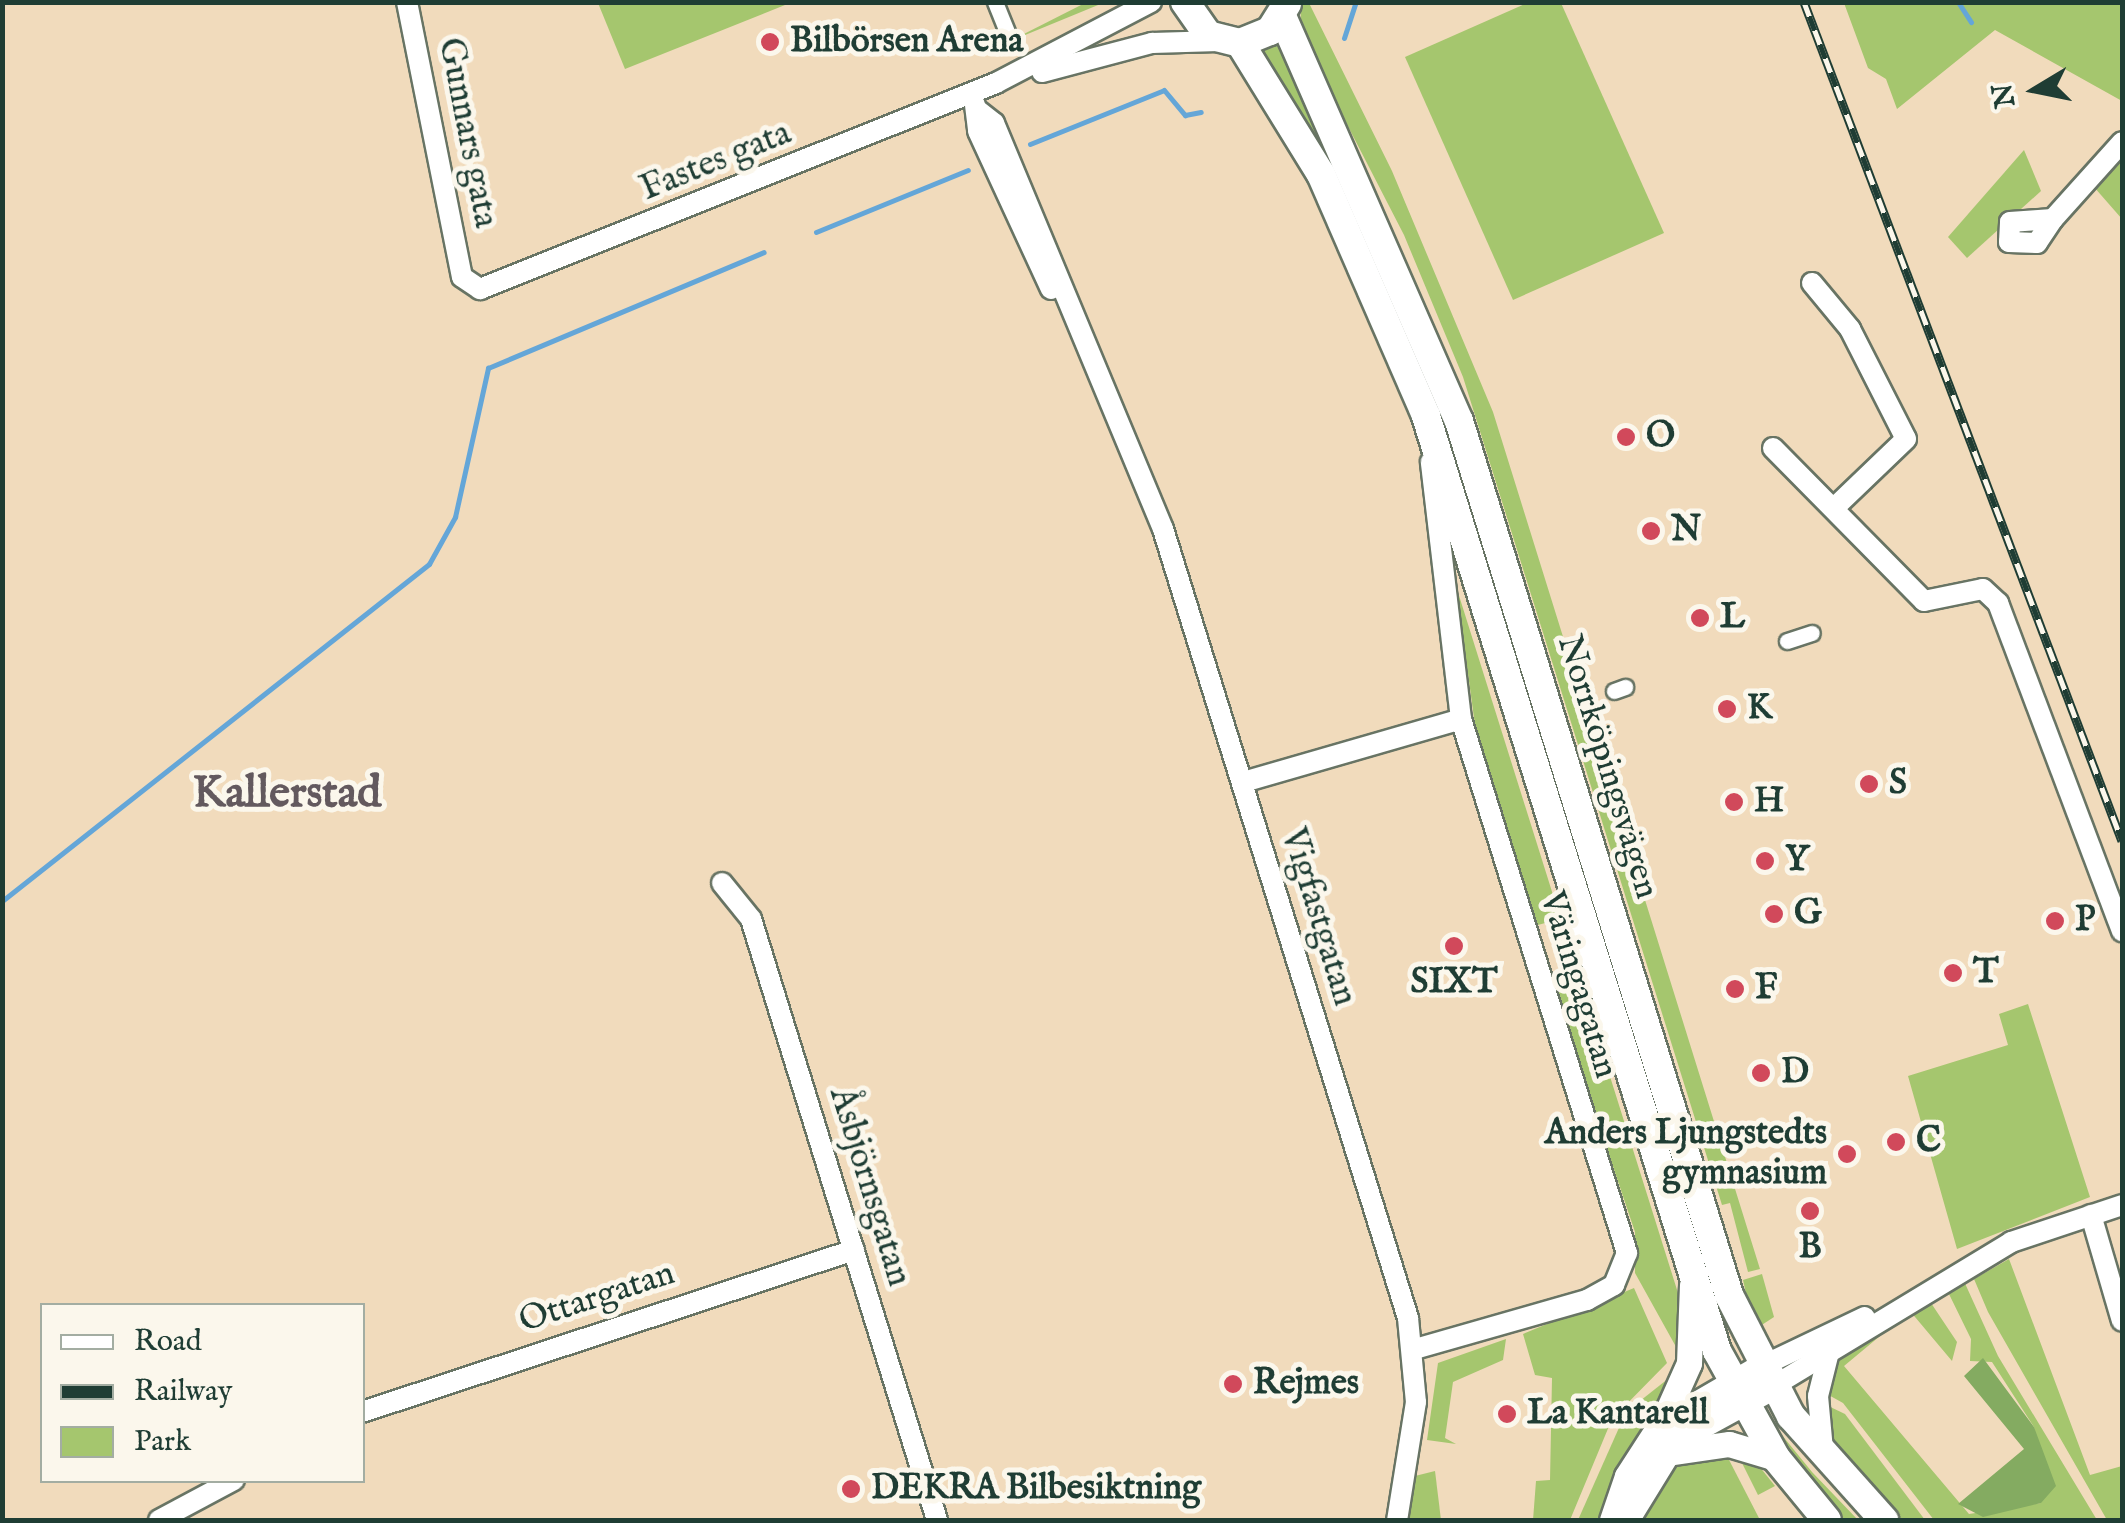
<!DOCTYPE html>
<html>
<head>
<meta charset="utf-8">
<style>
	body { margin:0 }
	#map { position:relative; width:2125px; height:1523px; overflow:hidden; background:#f1dbbc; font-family:"IM FELL English",serif }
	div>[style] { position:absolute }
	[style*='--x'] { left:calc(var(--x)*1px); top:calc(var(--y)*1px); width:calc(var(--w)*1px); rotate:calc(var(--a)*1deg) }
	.green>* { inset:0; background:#a5c66e }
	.forest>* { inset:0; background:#84ab61 }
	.stream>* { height:5px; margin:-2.5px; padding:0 2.5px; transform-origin:2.5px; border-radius:2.5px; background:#64a6d8 }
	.roads { filter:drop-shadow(2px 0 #687464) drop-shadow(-2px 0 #687464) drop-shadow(0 2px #687464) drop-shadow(0 -2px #687464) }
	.pedestrian>* { height:15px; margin:-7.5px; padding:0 7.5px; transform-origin:7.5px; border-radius:7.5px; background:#fff }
	.minor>* { height:20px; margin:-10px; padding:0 10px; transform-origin:10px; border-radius:10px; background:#fff }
	.tertiary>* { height:25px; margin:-12.5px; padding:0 12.5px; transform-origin:12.5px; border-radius:12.5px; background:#fff }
	.secondary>* { height:28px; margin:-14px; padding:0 14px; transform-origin:14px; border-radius:14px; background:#fff }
	.rail>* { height:9px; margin-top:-4.5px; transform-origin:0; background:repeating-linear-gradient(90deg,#fbf7ec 0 15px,#1f3d34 0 30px); box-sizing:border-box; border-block:2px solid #1f3d34 }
	.dots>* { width:28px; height:28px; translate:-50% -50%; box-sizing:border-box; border:5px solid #fbf7ec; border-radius:50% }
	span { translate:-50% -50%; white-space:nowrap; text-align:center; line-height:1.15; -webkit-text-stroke:10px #fbf7ec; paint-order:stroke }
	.poi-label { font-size:35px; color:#1f3d34; font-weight:700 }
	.left { translate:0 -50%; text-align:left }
	.right { translate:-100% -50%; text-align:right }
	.street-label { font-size:35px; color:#1f3d34 }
	.district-label { font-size:45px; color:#63595e; font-weight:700 }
	.frame { position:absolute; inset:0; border:5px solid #1f3d34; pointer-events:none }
	.legend { position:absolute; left:40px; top:1303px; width:325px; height:180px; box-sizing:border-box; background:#fbf7ec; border:2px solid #a3ada2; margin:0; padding:12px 18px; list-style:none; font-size:30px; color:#1f3d34 }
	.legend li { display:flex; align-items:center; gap:20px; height:50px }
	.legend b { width:50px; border:2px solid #a3ada2 }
	.north { position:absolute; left:1985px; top:40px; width:100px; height:100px; -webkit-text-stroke:8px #fbf7ec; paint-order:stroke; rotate:260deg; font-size:28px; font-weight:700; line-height:40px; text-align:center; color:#1f3d34 }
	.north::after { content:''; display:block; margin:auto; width:35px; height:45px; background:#1f3d34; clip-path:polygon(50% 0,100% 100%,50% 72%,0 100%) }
</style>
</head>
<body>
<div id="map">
	<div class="green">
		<i style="clip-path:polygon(598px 3px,790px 3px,625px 69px)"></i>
		<i style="clip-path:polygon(1085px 3px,1103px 3px,1013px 40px,1014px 39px)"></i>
		<i style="clip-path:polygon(1300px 3px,1309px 3px,1392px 171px,1493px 412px,1760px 1269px,1748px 1272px,1730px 1203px,1722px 1205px,1463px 377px,1404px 235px,1302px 37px)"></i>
		<i style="clip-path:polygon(1527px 3px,1561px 3px,1664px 233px,1513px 300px,1405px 57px)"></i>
		<i style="clip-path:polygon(1844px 3px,2122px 3px,2122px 101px,1995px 30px,1897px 109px,1886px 79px,1868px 68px)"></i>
		<i style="clip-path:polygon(1276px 41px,1451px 432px,1731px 1338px,1463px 487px,1371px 256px,1304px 116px,1260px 50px)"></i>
		<i style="clip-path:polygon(2024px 150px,2041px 191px,1967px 258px,1948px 237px)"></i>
		<i style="clip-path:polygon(2122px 160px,2122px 219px,2094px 187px)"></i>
		<i style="clip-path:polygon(1456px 586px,1678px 1293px,1680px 1354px,1635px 1273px,1635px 1232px,1553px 988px,1567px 983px,1549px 922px,1534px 926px,1475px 725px)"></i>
		<i style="clip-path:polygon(2028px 1004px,2090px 1197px,1957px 1249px,1908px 1076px,2008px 1045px,1999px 1014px)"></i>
		<i style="clip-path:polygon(2009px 1259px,2090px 1475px,2122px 1466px,2122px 1520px,2107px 1520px,1988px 1312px,1974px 1279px)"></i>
		<i style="clip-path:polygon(1762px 1274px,1774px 1317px,1754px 1330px,1743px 1280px)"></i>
		<i style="clip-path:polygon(1963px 1279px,1998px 1356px,2097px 1520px,1934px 1520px,1843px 1403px,1825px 1393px,1839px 1357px,1925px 1300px,1931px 1303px,1957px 1342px,1952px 1361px,1910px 1311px,1844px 1366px,1969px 1514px,2041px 1503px,2034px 1427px,1992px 1362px,1970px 1361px,1971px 1339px,1948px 1292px)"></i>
		<i style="clip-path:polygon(1634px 1288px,1667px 1363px,1612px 1419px,1570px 1520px,1533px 1520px,1536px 1481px,1550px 1480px,1552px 1378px,1535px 1375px,1523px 1334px)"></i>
		<i style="clip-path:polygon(1506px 1339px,1503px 1360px,1453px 1382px,1445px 1438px,1456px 1444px,1427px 1440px,1438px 1363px)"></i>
		<i style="clip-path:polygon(1683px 1367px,1598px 1520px,1578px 1520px,1626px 1412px)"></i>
		<i style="clip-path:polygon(1822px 1403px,1845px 1414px,1925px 1520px,1899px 1520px,1864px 1489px,1834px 1455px)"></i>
		<i style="clip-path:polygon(1781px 1434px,1812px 1472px,1858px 1520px,1842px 1520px,1822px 1500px)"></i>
		<i style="clip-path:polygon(1736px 1451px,1751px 1456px,1775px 1486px,1758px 1495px)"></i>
		<i style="clip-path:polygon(1727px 1456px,1760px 1520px,1640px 1520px,1676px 1467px)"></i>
		<i style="clip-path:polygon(1435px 1471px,1441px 1520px,1407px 1520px,1415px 1476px)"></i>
	</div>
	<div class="forest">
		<i style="clip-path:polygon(1983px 1358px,2034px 1427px,2056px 1486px,2041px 1503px,1983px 1517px,1958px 1504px,2024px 1449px,1964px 1376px)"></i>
	</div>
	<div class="stream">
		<i style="--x:1958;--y:2;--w:24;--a:57"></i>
		<i style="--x:1344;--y:38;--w:38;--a:-72"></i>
		<i style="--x:1030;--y:144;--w:144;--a:-21.9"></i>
		<i style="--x:1164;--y:90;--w:33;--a:50"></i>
		<i style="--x:1185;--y:115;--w:16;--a:-11"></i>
		<i style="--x:816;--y:232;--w:164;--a:-22.2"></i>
		<i style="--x:2;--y:901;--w:544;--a:-38.28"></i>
		<i style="--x:429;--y:564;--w:54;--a:-61"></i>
		<i style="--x:455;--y:517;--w:153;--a:-77.5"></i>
		<i style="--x:488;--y:368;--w:299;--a:-22.8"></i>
	</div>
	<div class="roads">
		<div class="pedestrian">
			<i style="--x:995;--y:2;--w:35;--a:68"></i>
			<i style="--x:1787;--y:641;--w:26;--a:-18"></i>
			<i style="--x:1614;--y:691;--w:12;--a:-20"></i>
		</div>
		<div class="minor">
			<i style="--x:407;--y:2;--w:280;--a:78.7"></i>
			<i style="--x:462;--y:277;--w:22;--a:34"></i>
			<i style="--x:480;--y:289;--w:556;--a:-21.76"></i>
			<i style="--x:996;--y:83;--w:175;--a:-27.6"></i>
			<i style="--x:1042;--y:72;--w:114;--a:-14.8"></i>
			<i style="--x:1152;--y:43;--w:67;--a:-1.7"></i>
			<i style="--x:975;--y:105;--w:26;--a:83"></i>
			<i style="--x:978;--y:131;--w:174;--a:65.2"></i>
			<i style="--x:976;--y:109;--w:23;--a:38"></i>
			<i style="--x:994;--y:123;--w:440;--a:67.4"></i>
			<i style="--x:1163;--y:529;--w:826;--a:72.75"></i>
			<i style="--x:1408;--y:1318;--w:84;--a:84.6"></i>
			<i style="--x:1416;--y:1402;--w:120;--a:99.1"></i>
			<i style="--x:2053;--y:219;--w:29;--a:124"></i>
			<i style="--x:2037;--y:243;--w:28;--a:-178"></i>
			<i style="--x:2009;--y:242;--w:20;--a:-87"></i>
			<i style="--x:2010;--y:222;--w:43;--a:-4"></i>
			<i style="--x:2053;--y:219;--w:103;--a:-48.1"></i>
			<i style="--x:1812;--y:283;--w:60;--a:50.4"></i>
			<i style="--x:1850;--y:329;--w:123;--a:63"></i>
			<i style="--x:1906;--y:439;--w:100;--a:136.2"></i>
			<i style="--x:1773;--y:448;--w:215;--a:45.4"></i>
			<i style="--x:1924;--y:601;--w:60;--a:-11.5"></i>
			<i style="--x:1983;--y:589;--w:21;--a:43"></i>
			<i style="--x:1998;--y:603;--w:351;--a:69.3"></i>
			<i style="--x:1243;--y:782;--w:227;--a:-16.1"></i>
			<i style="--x:722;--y:883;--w:46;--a:51.1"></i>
			<i style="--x:751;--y:919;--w:629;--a:72.8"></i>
			<i style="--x:2091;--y:1215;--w:110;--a:73.7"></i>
			<i style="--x:1415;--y:1349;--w:179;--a:-15.9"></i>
			<i style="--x:1587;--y:1300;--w:31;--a:-29"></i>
			<i style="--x:1614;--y:1285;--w:35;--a:-68"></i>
			<i style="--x:1627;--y:1253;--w:559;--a:-107.27"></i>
			<i style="--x:1461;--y:719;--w:259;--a:-96.7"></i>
			<i style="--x:1760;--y:1367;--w:116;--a:-25.5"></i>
			<i style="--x:1772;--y:1387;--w:280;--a:-31.2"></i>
			<i style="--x:2011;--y:1242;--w:117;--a:-18.4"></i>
			<i style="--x:362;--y:1412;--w:518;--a:-18.23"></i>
			<i style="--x:1823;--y:1450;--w:54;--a:-95.3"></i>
			<i style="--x:1818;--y:1396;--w:41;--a:-76"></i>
			<i style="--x:159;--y:1520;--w:85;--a:-28.1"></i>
		</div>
		<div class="tertiary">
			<i style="--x:1664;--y:1419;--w:61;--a:-65.9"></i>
			<i style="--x:1689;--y:1363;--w:78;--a:-87.8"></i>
			<i style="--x:1666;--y:1453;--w:64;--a:-8.1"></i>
			<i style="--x:1729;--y:1444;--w:49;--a:16.6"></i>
			<i style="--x:1612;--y:1520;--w:46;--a:-71.2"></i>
			<i style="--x:1627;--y:1476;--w:61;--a:-57.1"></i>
			<i style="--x:1660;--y:1425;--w:116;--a:-30.1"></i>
			<i style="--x:1626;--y:1520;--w:94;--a:-58.5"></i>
			<i style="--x:1675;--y:1440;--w:111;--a:-28.7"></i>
		</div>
		<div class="secondary">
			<i style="--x:1185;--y:2;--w:40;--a:55.1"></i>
			<i style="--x:1208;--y:35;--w:33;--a:14"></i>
			<i style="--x:1240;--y:43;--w:32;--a:-22"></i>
			<i style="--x:1270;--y:31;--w:32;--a:-58"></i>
			<i style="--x:1282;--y:16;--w:442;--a:66.4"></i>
			<i style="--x:1459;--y:421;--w:915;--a:72.83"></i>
			<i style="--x:1729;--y:1295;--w:136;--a:62.9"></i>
			<i style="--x:1791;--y:1416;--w:140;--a:48.2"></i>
			<i style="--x:1240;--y:43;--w:154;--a:58.3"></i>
			<i style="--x:1321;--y:174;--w:264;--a:66.5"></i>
			<i style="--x:1426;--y:416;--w:979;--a:72.71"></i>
			<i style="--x:1717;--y:1351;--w:122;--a:61.1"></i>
			<i style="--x:1776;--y:1458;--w:80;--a:50.6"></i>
		</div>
	</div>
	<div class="rail">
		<i style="--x:1804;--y:2;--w:897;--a:69.24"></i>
	</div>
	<div class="dots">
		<i style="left:770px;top:42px;background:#d1495b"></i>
		<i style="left:1626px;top:437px;background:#d1495b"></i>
		<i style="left:1651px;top:531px;background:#d1495b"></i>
		<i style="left:1700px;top:618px;background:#d1495b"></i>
		<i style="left:1727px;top:709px;background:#d1495b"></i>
		<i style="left:1869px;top:784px;background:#d1495b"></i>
		<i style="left:1734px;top:802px;background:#d1495b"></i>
		<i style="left:1765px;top:861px;background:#d1495b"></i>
		<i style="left:1774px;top:914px;background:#d1495b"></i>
		<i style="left:2055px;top:921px;background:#d1495b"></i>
		<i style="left:1454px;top:946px;background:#d1495b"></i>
		<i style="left:1953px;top:973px;background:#d1495b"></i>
		<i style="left:1735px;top:989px;background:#d1495b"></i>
		<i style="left:1761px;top:1073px;background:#d1495b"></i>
		<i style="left:1896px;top:1142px;background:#d1495b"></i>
		<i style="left:1847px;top:1154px;background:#d1495b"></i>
		<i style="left:1810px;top:1211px;background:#d1495b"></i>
		<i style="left:1233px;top:1384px;background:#d1495b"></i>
		<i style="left:1507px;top:1414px;background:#d1495b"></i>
		<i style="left:851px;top:1489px;background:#d1495b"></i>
	</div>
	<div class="poi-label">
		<span class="left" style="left:790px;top:42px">Bilbörsen Arena</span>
		<span class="left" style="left:1646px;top:437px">O</span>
		<span class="left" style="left:1671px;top:531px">N</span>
		<span class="left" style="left:1720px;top:618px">L</span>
		<span class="left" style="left:1747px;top:709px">K</span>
		<span class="left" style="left:1889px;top:784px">S</span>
		<span class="left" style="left:1754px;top:802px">H</span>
		<span class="left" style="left:1785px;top:861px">Y</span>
		<span class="left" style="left:1794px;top:914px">G</span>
		<span class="left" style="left:2075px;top:921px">P</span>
		<span class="left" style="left:1973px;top:973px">T</span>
		<span style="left:1454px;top:983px">SIXT</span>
		<span class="left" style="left:1755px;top:989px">F</span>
		<span class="left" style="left:1781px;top:1073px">D</span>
		<span class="right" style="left:1827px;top:1154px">Anders Ljungstedts<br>gymnasium</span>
		<span class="left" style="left:1916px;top:1142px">C</span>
		<span style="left:1810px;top:1248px">B</span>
		<span class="left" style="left:1253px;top:1384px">Rejmes</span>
		<span class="left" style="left:1527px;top:1414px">La Kantarell</span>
		<span class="left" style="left:871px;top:1489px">DEKRA Bilbesiktning</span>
	</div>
	<div class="street-label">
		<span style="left:467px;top:133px;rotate:79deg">Gunnars gata</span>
		<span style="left:716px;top:162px;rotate:-22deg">Fastes gata</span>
		<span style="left:1607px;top:767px;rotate:73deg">Norrköpingsvägen</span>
		<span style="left:1318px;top:917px;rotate:73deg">Vigfastgatan</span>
		<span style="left:1578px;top:985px;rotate:73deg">Väringagatan</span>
		<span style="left:869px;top:1187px;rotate:73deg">Åsbjörnsgatan</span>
		<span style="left:597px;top:1298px;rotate:-18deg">Ottargatan</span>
	</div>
	<div class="district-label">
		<span style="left:287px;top:794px">Kallerstad</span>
	</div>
	<div class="frame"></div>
	<ul class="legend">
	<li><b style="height:12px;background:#fff"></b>Road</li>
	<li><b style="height:12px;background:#1f3d34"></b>Railway</li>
	<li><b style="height:28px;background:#a5c66e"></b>Park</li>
	</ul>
	<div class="north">N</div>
</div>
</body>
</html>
